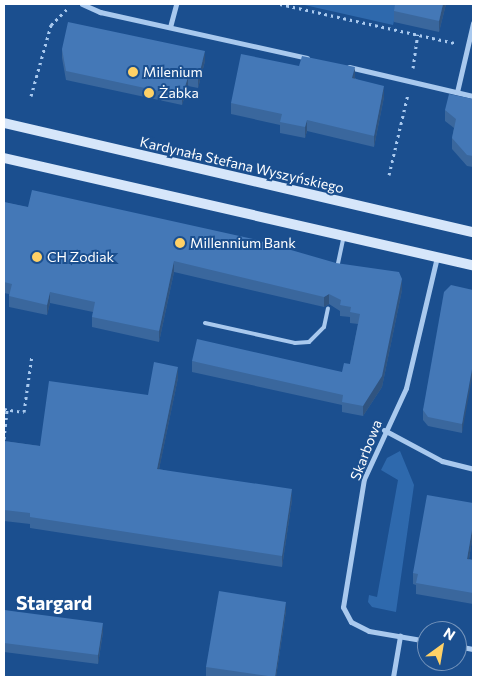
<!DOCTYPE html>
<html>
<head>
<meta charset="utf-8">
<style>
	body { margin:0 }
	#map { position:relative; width:477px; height:681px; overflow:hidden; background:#1b4f8f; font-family:Commissioner,sans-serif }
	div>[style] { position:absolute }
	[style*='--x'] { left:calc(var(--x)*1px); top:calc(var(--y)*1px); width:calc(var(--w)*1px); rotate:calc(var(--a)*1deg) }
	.green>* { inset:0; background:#2e69ad }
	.path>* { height:3px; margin-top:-1.5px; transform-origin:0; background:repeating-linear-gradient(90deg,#a9c9ee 0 2.5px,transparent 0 6.5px) }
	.service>* { height:4px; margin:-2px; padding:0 2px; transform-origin:2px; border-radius:2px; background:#a9c9ee }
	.minor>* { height:5px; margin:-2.5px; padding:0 2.5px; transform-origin:2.5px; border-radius:2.5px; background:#a9c9ee }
	.secondary>* { height:10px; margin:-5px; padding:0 5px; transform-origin:5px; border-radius:5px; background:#d6e6fa }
	.wall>* { inset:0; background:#3a679d }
	.shaded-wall>* { inset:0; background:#305480 }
	.building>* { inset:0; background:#4478b7 }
	.dots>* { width:14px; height:14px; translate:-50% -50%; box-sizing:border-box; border:2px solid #1b4f8f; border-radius:50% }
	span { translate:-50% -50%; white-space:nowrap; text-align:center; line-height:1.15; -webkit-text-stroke:4px #1b4f8f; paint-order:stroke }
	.poi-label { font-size:14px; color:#fff }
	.left { translate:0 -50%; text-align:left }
	.street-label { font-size:14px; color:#fff }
	.district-label { font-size:19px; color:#fff; font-weight:700 }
	.frame { position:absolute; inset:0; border:5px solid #fff; pointer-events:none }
	.north { position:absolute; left:417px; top:621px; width:50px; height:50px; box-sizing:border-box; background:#1b4f8f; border:1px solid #7695bc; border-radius:50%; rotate:32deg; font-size:14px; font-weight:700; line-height:20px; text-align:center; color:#fff }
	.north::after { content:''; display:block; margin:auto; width:18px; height:22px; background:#ffd166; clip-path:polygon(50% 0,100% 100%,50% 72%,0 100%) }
</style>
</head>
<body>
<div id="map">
	<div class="green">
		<i style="clip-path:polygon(300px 4px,398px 4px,393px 25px)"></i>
		<i style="clip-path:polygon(400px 451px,414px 485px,396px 612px,372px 607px,368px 602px,369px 595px,377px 597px,398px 480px,381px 470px,387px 458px)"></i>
	</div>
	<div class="path">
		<i style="--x:280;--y:4;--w:179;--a:12.6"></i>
		<i style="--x:413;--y:68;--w:34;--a:-82"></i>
		<i style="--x:31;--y:96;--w:74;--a:-74.3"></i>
		<i style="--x:51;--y:25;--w:23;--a:-45"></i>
		<i style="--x:389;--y:175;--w:83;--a:-76.8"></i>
		<i style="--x:4;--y:409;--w:20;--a:9"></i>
		<i style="--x:24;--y:412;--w:58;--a:-82"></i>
		<i style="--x:4;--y:439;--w:30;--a:-84"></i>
	</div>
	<div class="service">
		<i style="--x:337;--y:268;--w:33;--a:-78"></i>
		<i style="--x:205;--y:323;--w:92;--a:12.5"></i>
		<i style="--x:295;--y:343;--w:14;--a:-4"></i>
		<i style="--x:309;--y:342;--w:21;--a:-45"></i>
		<i style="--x:324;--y:327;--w:19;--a:-78"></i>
	</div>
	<div class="minor">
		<i style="--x:82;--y:4;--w:20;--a:24"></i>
		<i style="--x:100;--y:12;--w:212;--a:12.5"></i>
		<i style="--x:170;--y:27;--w:24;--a:-75"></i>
		<i style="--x:349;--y:67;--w:127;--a:13.2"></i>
		<i style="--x:457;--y:92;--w:71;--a:-76.9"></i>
		<i style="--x:384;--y:430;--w:66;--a:28.1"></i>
		<i style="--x:442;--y:461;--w:32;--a:14"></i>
		<i style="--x:427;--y:641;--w:59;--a:-170.2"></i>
		<i style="--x:369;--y:631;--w:20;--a:-153"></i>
		<i style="--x:351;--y:622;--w:17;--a:-118"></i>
		<i style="--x:343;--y:607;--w:130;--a:-80.7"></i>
		<i style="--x:364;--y:479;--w:100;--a:-65.2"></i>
		<i style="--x:406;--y:388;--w:135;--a:-76.7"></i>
		<i style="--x:457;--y:646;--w:16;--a:11"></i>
		<i style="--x:393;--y:677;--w:42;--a:-80.3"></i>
	</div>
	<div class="secondary">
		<i style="--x:4;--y:123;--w:481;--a:13.1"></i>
		<i style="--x:4;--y:158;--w:481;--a:12.9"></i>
	</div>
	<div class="wall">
		<i style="clip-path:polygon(395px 4px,446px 4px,439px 32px,394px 22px,394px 11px)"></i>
		<i style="clip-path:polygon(62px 49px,205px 61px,198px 88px,188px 86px,182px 105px,66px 80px,62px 58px)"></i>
		<i style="clip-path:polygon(355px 78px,384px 97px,374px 147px,307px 131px,305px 138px,280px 133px,280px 125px,231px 114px,231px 103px)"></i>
		<i style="clip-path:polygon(473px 99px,473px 167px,467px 166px,452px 149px,452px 138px,454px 128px,445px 121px,445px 110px)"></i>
		<i style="clip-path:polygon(4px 202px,402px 290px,382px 387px,363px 416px,342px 412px,342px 405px,192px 372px,192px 361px,342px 372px,350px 364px,358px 324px,350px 323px,350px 317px,340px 316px,340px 311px,329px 304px,324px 307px,174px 272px,159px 342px,92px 327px,92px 317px,93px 312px,50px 303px,47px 315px,9px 307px,9px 294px,4px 293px)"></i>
		<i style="clip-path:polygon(473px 290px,462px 433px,428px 426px,423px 420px,423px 410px)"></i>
		<i style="clip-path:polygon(178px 378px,159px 469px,292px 500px,282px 567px,30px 528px,30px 524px,4px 521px,4px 441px,40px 446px,148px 395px)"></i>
		<i style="clip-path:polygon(473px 503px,473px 535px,469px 559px,473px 560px,473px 604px,416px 594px,416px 585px,413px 584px,413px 573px)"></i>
		<i style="clip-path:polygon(4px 610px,103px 632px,98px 664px,4px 652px)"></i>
		<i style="clip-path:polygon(286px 611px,276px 677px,212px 677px,206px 676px,206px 667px)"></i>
	</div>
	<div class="shaded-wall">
		<i style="clip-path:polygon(443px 4px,446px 4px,439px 32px,439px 21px)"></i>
		<i style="clip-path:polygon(205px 51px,205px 61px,198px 88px,198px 79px)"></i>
		<i style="clip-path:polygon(355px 67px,355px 78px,352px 89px,352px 78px)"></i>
		<i style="clip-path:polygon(188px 77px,188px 86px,182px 105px,182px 96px)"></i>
		<i style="clip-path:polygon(384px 86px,384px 97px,374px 147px,374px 136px)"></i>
		<i style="clip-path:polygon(307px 120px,307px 131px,305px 138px,305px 127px)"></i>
		<i style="clip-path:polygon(174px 261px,174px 272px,159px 342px,159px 331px)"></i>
		<i style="clip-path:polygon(402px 279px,402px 290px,382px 387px,363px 416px,363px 406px)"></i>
		<i style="clip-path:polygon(50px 292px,50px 303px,47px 315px,47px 305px)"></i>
		<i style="clip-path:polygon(329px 294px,329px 304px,324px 307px,324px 297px)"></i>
		<i style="clip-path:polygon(473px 364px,473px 373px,462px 433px,462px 424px)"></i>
		<i style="clip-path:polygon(178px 367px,178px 378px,157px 479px,157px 469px)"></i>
		<i style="clip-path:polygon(292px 489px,292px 500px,282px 567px,282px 556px)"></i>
		<i style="clip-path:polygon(473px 524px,473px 535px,467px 570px,467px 559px)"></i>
		<i style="clip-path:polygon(286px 602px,286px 611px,276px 677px,275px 677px)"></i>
		<i style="clip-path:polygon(103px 623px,103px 632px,98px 664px,98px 655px)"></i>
	</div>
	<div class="building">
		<i style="clip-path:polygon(395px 4px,443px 4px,439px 21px,394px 11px)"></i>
		<i style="clip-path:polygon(68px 22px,205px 51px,198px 79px,188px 77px,182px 96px,66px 71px,62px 49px)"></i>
		<i style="clip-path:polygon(241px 54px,299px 66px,302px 56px,355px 67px,352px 78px,384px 86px,374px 136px,307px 120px,305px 127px,280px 122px,282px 114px,231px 103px)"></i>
		<i style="clip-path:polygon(449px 94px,473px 99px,473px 156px,467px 155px,452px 138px,456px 119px,445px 110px)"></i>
		<i style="clip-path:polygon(32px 190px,253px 239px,336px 263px,399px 272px,402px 279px,382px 376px,363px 406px,342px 402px,343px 395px,192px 361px,197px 339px,342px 372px,344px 363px,350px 364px,360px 314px,350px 312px,351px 307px,340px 305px,341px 300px,329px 294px,324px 297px,174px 261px,159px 331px,92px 317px,95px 302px,50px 292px,47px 305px,9px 296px,12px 284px,4px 282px,4px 202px,28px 207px)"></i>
		<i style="clip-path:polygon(451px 285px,473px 290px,473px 364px,462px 424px,428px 417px,423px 410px,444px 292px)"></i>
		<i style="clip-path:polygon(154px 362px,178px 367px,157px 469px,292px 489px,282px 556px,30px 517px,30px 513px,4px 510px,4px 441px,40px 446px,49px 381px,148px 395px)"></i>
		<i style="clip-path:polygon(427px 495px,473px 503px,473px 524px,467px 559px,473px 560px,473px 593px,416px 583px,418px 574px,413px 573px)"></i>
		<i style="clip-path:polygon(219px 591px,286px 602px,275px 677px,206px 667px)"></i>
		<i style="clip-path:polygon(4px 610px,103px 623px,98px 655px,4px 643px)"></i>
	</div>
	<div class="dots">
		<i style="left:133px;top:72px;background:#ffd166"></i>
		<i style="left:149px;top:93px;background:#ffd166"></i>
		<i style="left:180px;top:243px;background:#ffd166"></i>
		<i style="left:37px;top:257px;background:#ffd166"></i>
	</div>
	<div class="poi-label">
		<span class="left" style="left:143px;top:72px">Milenium</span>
		<span class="left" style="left:159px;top:93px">Żabka</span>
		<span class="left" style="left:190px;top:243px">Millennium Bank</span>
		<span class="left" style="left:47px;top:257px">CH Zodiak</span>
	</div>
	<div class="street-label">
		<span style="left:242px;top:165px;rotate:13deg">Kardynała Stefana Wyszyńskiego</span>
		<span style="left:366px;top:450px;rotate:-69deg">Skarbowa</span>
	</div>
	<div class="district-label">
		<span style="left:54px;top:603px">Stargard</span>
	</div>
	<div class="frame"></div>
	<div class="north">N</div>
</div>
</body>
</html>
